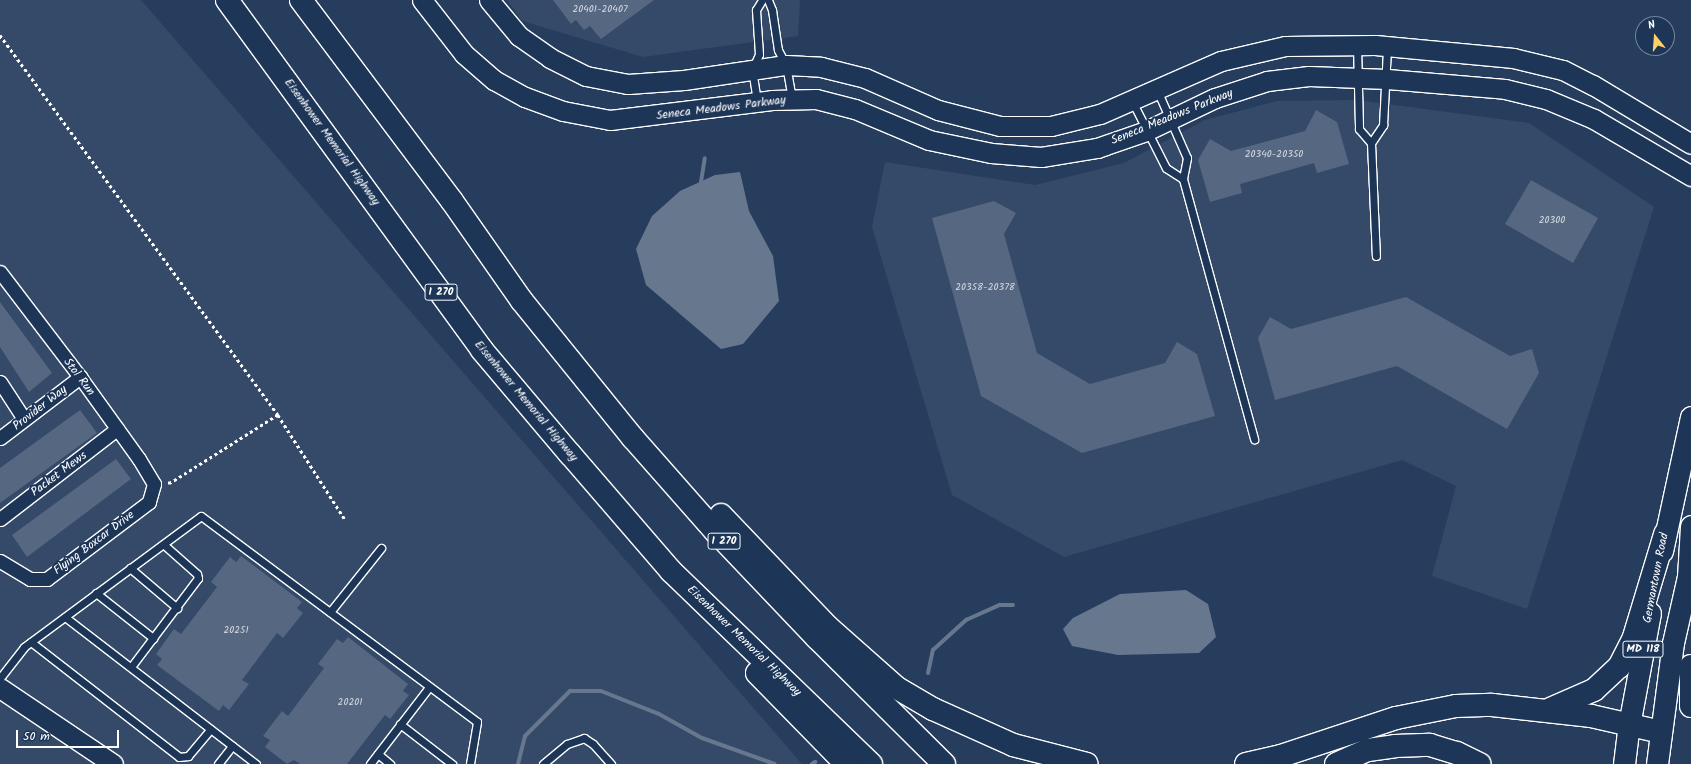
<!DOCTYPE html>
<html>
<head>
<meta charset="utf-8">
<style>
	body { margin:0 }
	#map { position:relative; width:1691px; height:764px; overflow:hidden; background:#263d5e; font-family:Kalam,sans-serif }
	div>[style] { position:absolute }
	[style*='--x'] { left:calc(var(--x)*1px); top:calc(var(--y)*1px); width:calc(var(--w)*1px); rotate:calc(var(--a)*1deg) }
	.built>* { inset:0; background:#344a68 }
	.water>* { inset:0; background:#67788e }
	.stream>* { height:4px; margin:-2px; padding:0 2px; transform-origin:2px; border-radius:2px; background:#67788e }
	.building>* { inset:0; background:#556781 }
	.path>* { height:2.5px; margin-top:-1.25px; transform-origin:0; background:repeating-linear-gradient(90deg,#fff 0 3px,transparent 0 6px) }
	.roads { filter:drop-shadow(1px 0 #fff) drop-shadow(-1px 0 #fff) drop-shadow(0 1px #fff) drop-shadow(0 -1px #fff) }
	.lane>* { height:7px; margin:-3.5px; padding:0 3.5px; transform-origin:3.5px; border-radius:3.5px; background:#1d3557 }
	.street>* { height:13px; margin:-6.5px; padding:0 6.5px; transform-origin:6.5px; border-radius:6.5px; background:#1d3557 }
	.secondary>* { height:19px; margin:-9.5px; padding:0 9.5px; transform-origin:9.5px; border-radius:9.5px; background:#1d3557 }
	.primary>* { height:21px; margin:-10.5px; padding:0 10.5px; transform-origin:10.5px; border-radius:10.5px; background:#1d3557 }
	.highway>* { height:22px; margin:-11px; padding:0 11px; transform-origin:11px; border-radius:11px; background:#1d3557 }
	span { translate:-50% -50%; white-space:nowrap; text-align:center; line-height:1.15; -webkit-text-stroke:4px #1d3557; paint-order:stroke }
	.number-label { font-size:10px; color:#d4d9e0 }
	.number-label span { -webkit-text-stroke-width:0 }
	.shield-label span { padding:1px 3px; background:#1d3557; border:1px solid; border-radius:3px; -webkit-text-stroke-width:0 }
	.shield-label { font-size:11px; color:#fff; font-weight:700 }
	.street-label { font-size:12px; color:#fff }
	.north { position:absolute; left:1635px; top:16px; width:40px; height:40px; box-sizing:border-box; background:#1d3557; border:1px solid #77869a; border-radius:50%; rotate:343deg; font-size:11px; font-weight:700; line-height:16px; text-align:center; color:#fff }
	.north::after { content:''; display:block; margin:auto; width:14px; height:18px; background:#ffd166; clip-path:polygon(50% 0,100% 100%,50% 72%,0 100%) }
	.scale { position:absolute; left:16px; top:730px; width:103px; height:18px; box-sizing:border-box; border:2px solid #fff; border-top:0; padding-left:5px; font-size:12px; line-height:14px; white-space:nowrap; color:#fff; -webkit-text-stroke:3px #1d3557; paint-order:stroke }
</style>
</head>
<body>
<div id="map">
	<div class="built">
		<i style="clip-path:polygon(0 0,141px 0,802px 764px,0 764px)"></i>
		<i style="clip-path:polygon(507px 0,800px 0,798px 36px,643px 57px,522px 21px)"></i>
		<i style="clip-path:polygon(1357px 100px,1529px 123px,1654px 207px,1527px 609px,1432px 576px,1456px 486px,1402px 460px,1064px 557px,952px 495px,872px 227px,885px 162px,1035px 185px,1124px 163px,1205px 120px,1277px 101px)"></i>
	</div>
	<div class="water">
		<i style="clip-path:polygon(740px 172px,749px 211px,773px 256px,779px 301px,743px 344px,721px 349px,646px 285px,636px 249px,652px 216px,680px 191px,715px 175px)"></i>
		<i style="clip-path:polygon(1186px 590px,1208px 604px,1216px 637px,1199px 653px,1118px 655px,1072px 646px,1063px 629px,1073px 618px,1120px 594px)"></i>
	</div>
	<div class="stream">
		<i style="--x:701;--y:182;--w:24;--a:-81"></i>
		<i style="--x:928;--y:673;--w:24;--a:-78"></i>
		<i style="--x:933;--y:650;--w:45;--a:-42.3"></i>
		<i style="--x:966;--y:620;--w:37;--a:-24"></i>
		<i style="--x:1000;--y:605;--w:13;--a:0"></i>
		<i style="--x:518;--y:764;--w:29;--a:-76"></i>
		<i style="--x:525;--y:736;--w:64;--a:-45"></i>
		<i style="--x:570;--y:691;--w:31;--a:0"></i>
		<i style="--x:601;--y:691;--w:62;--a:21.6"></i>
		<i style="--x:659;--y:714;--w:49;--a:29.2"></i>
		<i style="--x:702;--y:738;--w:77;--a:19.6"></i>
		<i style="--x:812;--y:764;--w:4;--a:-34"></i>
	</div>
	<div class="building">
		<i style="clip-path:polygon(553px 0,654px 0,601px 39px,590px 26px,584px 30px,576px 20px,571px 24px)"></i>
		<i style="clip-path:polygon(1316px 110px,1337px 122px,1349px 164px,1317px 173px,1314px 163px,1240px 184px,1242px 193px,1210px 202px,1198px 160px,1210px 139px,1231px 151px,1305px 131px)"></i>
		<i style="clip-path:polygon(1531px 180px,1598px 218px,1573px 263px,1505px 224px)"></i>
		<i style="clip-path:polygon(994px 201px,1016px 213px,1004px 234px,1037px 353px,1090px 384px,1165px 363px,1177px 342px,1197px 354px,1215px 416px,1082px 453px,981px 396px,932px 218px)"></i>
		<i style="clip-path:polygon(1406px 297px,1510px 356px,1532px 349px,1539px 373px,1507px 429px,1397px 366px,1275px 400px,1258px 338px,1270px 317px,1291px 329px)"></i>
		<i style="clip-path:polygon(0 302px,52px 373px,29px 392px,0 347px)"></i>
		<i style="clip-path:polygon(80px 410px,97px 433px,0 503px,0 468px)"></i>
		<i style="clip-path:polygon(116px 459px,131px 479px,27px 557px,12px 535px)"></i>
		<i style="clip-path:polygon(241px 556px,302px 602px,297px 608px,303px 613px,283px 638px,277px 633px,242px 680px,249px 684px,229px 710px,223px 705px,219px 711px,157px 665px,162px 659px,156px 654px,174px 629px,181px 634px,217px 587px,211px 582px,230px 557px,236px 562px)"></i>
		<i style="clip-path:polygon(348px 637px,408px 684px,403px 691px,409px 695px,390px 719px,385px 715px,347px 764px,300px 764px,294px 760px,287px 764px,265px 747px,270px 740px,263px 736px,282px 711px,288px 716px,324px 668px,318px 664px,337px 639px,343px 643px)"></i>
	</div>
	<div class="path">
		<i style="--x:0;--y:35;--w:471;--a:53.8"></i>
		<i style="--x:278;--y:415;--w:127;--a:147.6"></i>
		<i style="--x:171;--y:483;--w:5;--a:180"></i>
		<i style="--x:278;--y:415;--w:126;--a:57.3"></i>
	</div>
	<div class="roads">
		<div class="lane">
			<i style="--x:768;--y:0;--w:11;--a:68"></i>
			<i style="--x:772;--y:10;--w:40;--a:81.5"></i>
			<i style="--x:778;--y:50;--w:17;--a:62"></i>
			<i style="--x:786;--y:65;--w:35;--a:80"></i>
			<i style="--x:1357;--y:45;--w:84;--a:88.6"></i>
			<i style="--x:1359;--y:129;--w:18;--a:49"></i>
			<i style="--x:1371;--y:143;--w:113;--a:87.5"></i>
			<i style="--x:1157;--y:90;--w:74;--a:66.2"></i>
			<i style="--x:1187;--y:158;--w:21;--a:101"></i>
			<i style="--x:1183;--y:179;--w:270;--a:74.7"></i>
			<i style="--x:757;--y:101;--w:31;--a:-99"></i>
			<i style="--x:752;--y:70;--w:17;--a:-66"></i>
			<i style="--x:759;--y:54;--w:44;--a:-93.9"></i>
			<i style="--x:756;--y:10;--w:12;--a:-59"></i>
			<i style="--x:1132;--y:101;--w:75;--a:63.1"></i>
			<i style="--x:1166;--y:168;--w:20;--a:33"></i>
			<i style="--x:1371;--y:143;--w:22;--a:-56"></i>
			<i style="--x:1383;--y:125;--w:77;--a:-87"></i>
			<i style="--x:130;--y:568;--w:62;--a:40.4"></i>
			<i style="--x:96;--y:593;--w:73;--a:38.3"></i>
			<i style="--x:330;--y:612;--w:82;--a:-51.4"></i>
			<i style="--x:65;--y:617;--w:241;--a:37.6"></i>
			<i style="--x:31;--y:642;--w:187;--a:37.8"></i>
			<i style="--x:179;--y:757;--w:9;--a:-6"></i>
			<i style="--x:188;--y:756;--w:35;--a:-50"></i>
			<i style="--x:131;--y:667;--w:111;--a:-53"></i>
			<i style="--x:198;--y:578;--w:4;--a:-104"></i>
			<i style="--x:197;--y:574;--w:45;--a:-138.6"></i>
			<i style="--x:0;--y:678;--w:39;--a:-52"></i>
			<i style="--x:24;--y:647;--w:220;--a:-36.5"></i>
			<i style="--x:201;--y:516;--w:344;--a:36.7"></i>
			<i style="--x:477;--y:722;--w:43;--a:99.5"></i>
			<i style="--x:400;--y:724;--w:66;--a:37.6"></i>
			<i style="--x:378;--y:754;--w:16;--a:40"></i>
			<i style="--x:218;--y:764;--w:23;--a:-52"></i>
			<i style="--x:370;--y:764;--w:97;--a:-52.5"></i>
			<i style="--x:543;--y:764;--w:31;--a:-40"></i>
			<i style="--x:567;--y:744;--w:18;--a:-19"></i>
			<i style="--x:584;--y:738;--w:11;--a:34"></i>
			<i style="--x:593;--y:744;--w:27;--a:48"></i>
		</div>
		<div class="street">
			<i style="--x:0;--y:272;--w:132;--a:52.7"></i>
			<i style="--x:80;--y:377;--w:101;--a:54.3"></i>
			<i style="--x:139;--y:459;--w:29;--a:59"></i>
			<i style="--x:154;--y:484;--w:19;--a:106"></i>
			<i style="--x:149;--y:502;--w:128;--a:143"></i>
			<i style="--x:47;--y:579;--w:17;--a:180"></i>
			<i style="--x:30;--y:579;--w:35;--a:-149"></i>
			<i style="--x:0;--y:382;--w:44;--a:57"></i>
			<i style="--x:0;--y:438;--w:101;--a:-37.3"></i>
			<i style="--x:0;--y:519;--w:148;--a:-37.6"></i>
		</div>
		<div class="secondary">
			<i style="--x:422;--y:0;--w:68;--a:52.1"></i>
			<i style="--x:464;--y:54;--w:40;--a:41"></i>
			<i style="--x:494;--y:80;--w:35;--a:29"></i>
			<i style="--x:525;--y:97;--w:40;--a:20.2"></i>
			<i style="--x:563;--y:111;--w:48;--a:10.8"></i>
			<i style="--x:610;--y:120;--w:163;--a:-7"></i>
			<i style="--x:772;--y:100;--w:44;--a:-1.3"></i>
			<i style="--x:816;--y:99;--w:40;--a:14.4"></i>
			<i style="--x:855;--y:109;--w:80;--a:22.7"></i>
			<i style="--x:929;--y:140;--w:63;--a:11.8"></i>
			<i style="--x:991;--y:153;--w:50;--a:4.6"></i>
			<i style="--x:1041;--y:157;--w:57;--a:-9.1"></i>
			<i style="--x:1097;--y:148;--w:52;--a:-19.1"></i>
			<i style="--x:1146;--y:131;--w:76;--a:-25.6"></i>
			<i style="--x:1215;--y:98;--w:55;--a:-18.1"></i>
			<i style="--x:1267;--y:81;--w:42;--a:-6.8"></i>
			<i style="--x:1309;--y:76;--w:78;--a:2.2"></i>
			<i style="--x:1387;--y:79;--w:118;--a:4.8"></i>
			<i style="--x:1505;--y:89;--w:42;--a:13.7"></i>
			<i style="--x:1546;--y:99;--w:52;--a:22.6"></i>
			<i style="--x:1594;--y:119;--w:113;--a:30.4"></i>
			<i style="--x:489;--y:0;--w:47;--a:50.2"></i>
			<i style="--x:519;--y:36;--w:38;--a:35"></i>
			<i style="--x:550;--y:58;--w:40;--a:26.6"></i>
			<i style="--x:586;--y:76;--w:43;--a:10.8"></i>
			<i style="--x:628;--y:84;--w:56;--a:-4.1"></i>
			<i style="--x:684;--y:80;--w:103;--a:-8.4"></i>
			<i style="--x:786;--y:65;--w:35;--a:3"></i>
			<i style="--x:821;--y:67;--w:45;--a:14"></i>
			<i style="--x:865;--y:78;--w:80;--a:23.7"></i>
			<i style="--x:938;--y:110;--w:64;--a:14.5"></i>
			<i style="--x:1000;--y:126;--w:51;--a:0"></i>
			<i style="--x:1051;--y:126;--w:50;--a:-13.8"></i>
			<i style="--x:1100;--y:114;--w:132;--a:-23.7"></i>
			<i style="--x:1221;--y:61;--w:66;--a:-13.2"></i>
			<i style="--x:1285;--y:46;--w:90;--a:-0.6"></i>
			<i style="--x:1375;--y:45;--w:139;--a:5.4"></i>
			<i style="--x:1513;--y:58;--w:51;--a:13.5"></i>
			<i style="--x:1563;--y:70;--w:34;--a:27"></i>
			<i style="--x:1593;--y:85;--w:114;--a:31"></i>
			<i style="--x:0;--y:688;--w:136;--a:33.9"></i>
		</div>
		<div class="primary">
			<i style="--x:1662;--y:551;--w:137;--a:-77.8"></i>
			<i style="--x:1688;--y:577;--w:51;--a:-86.6"></i>
			<i style="--x:1624;--y:764;--w:39;--a:-83"></i>
			<i style="--x:1629;--y:725;--w:114;--a:-79.4"></i>
			<i style="--x:1657;--y:764;--w:122;--a:-82.5"></i>
			<i style="--x:1673;--y:643;--w:82;--a:-77.3"></i>
		</div>
		<div class="highway">
			<i style="--x:227;--y:0;--w:433;--a:53.9"></i>
			<i style="--x:482;--y:350;--w:136;--a:49.8"></i>
			<i style="--x:570;--y:454;--w:155;--a:49.2"></i>
			<i style="--x:671;--y:571;--w:278;--a:44"></i>
			<i style="--x:301;--y:0;--w:251;--a:53.1"></i>
			<i style="--x:452;--y:201;--w:122;--a:55"></i>
			<i style="--x:522;--y:301;--w:176;--a:51"></i>
			<i style="--x:633;--y:438;--w:125;--a:48.6"></i>
			<i style="--x:716;--y:532;--w:146;--a:46.4"></i>
			<i style="--x:817;--y:638;--w:179;--a:44.8"></i>
			<i style="--x:721;--y:515;--w:155;--a:46.3"></i>
			<i style="--x:828;--y:627;--w:92;--a:41.5"></i>
			<i style="--x:897;--y:688;--w:42;--a:30.3"></i>
			<i style="--x:933;--y:709;--w:88;--a:24.2"></i>
			<i style="--x:1013;--y:745;--w:76;--a:14.4"></i>
			<i style="--x:1691;--y:666;--w:40;--a:90"></i>
			<i style="--x:757;--y:673;--w:127;--a:45.6"></i>
			<i style="--x:1550;--y:709;--w:48;--a:-23.4"></i>
			<i style="--x:1594;--y:690;--w:34;--a:-43"></i>
			<i style="--x:1619;--y:667;--w:34;--a:-63"></i>
			<i style="--x:1634;--y:637;--w:108;--a:-73.2"></i>
			<i style="--x:1246;--y:764;--w:36;--a:-13"></i>
			<i style="--x:1281;--y:756;--w:121;--a:-18.3"></i>
			<i style="--x:1396;--y:718;--w:61;--a:-11.3"></i>
			<i style="--x:1456;--y:706;--w:36;--a:-2"></i>
			<i style="--x:1492;--y:705;--w:100;--a:6.3"></i>
			<i style="--x:1591;--y:716;--w:72;--a:12.9"></i>
			<i style="--x:1336;--y:764;--w:35;--a:-24"></i>
			<i style="--x:1368;--y:750;--w:27;--a:-8"></i>
			<i style="--x:1395;--y:746;--w:35;--a:-2"></i>
			<i style="--x:1430;--y:745;--w:28;--a:17"></i>
			<i style="--x:1457;--y:753;--w:25;--a:26"></i>
		</div>
	</div>
	<div class="number-label">
		<span style="left:600px;top:10px">20401-20407</span>
		<span style="left:1274px;top:155px">20340-20350</span>
		<span style="left:1552px;top:221px">20300</span>
		<span style="left:985px;top:288px">20358-20378</span>
		<span style="left:236px;top:631px">20251</span>
		<span style="left:350px;top:703px">20201</span>
	</div>
	<div class="shield-label">
		<span style="left:441px;top:292px">I 270</span>
		<span style="left:724px;top:541px">I 270</span>
		<span style="left:1643px;top:649px">MD 118</span>
	</div>
	<div class="street-label">
		<span style="left:721px;top:108px;rotate:-7deg">Seneca Meadows Parkway</span>
		<span style="left:1172px;top:117px;rotate:-22deg">Seneca Meadows Parkway</span>
		<span style="left:332px;top:142px;rotate:54deg">Eisenhower Memorial Highway</span>
		<span style="left:79px;top:377px;rotate:53deg">Stol Run</span>
		<span style="left:526px;top:401px;rotate:50deg">Eisenhower Memorial Highway</span>
		<span style="left:40px;top:408px;rotate:-38deg">Provider Way</span>
		<span style="left:59px;top:474px;rotate:-37deg">Packet Mews</span>
		<span style="left:94px;top:543px;rotate:-37deg">Flying Boxcar Drive</span>
		<span style="left:1656px;top:578px;rotate:-79deg">Germantown Road</span>
		<span style="left:744px;top:641px;rotate:44deg">Eisenhower Memorial Highway</span>
	</div>
	<div class="north">N</div>
	<div class="scale">50 m</div>
</div>
</body>
</html>
